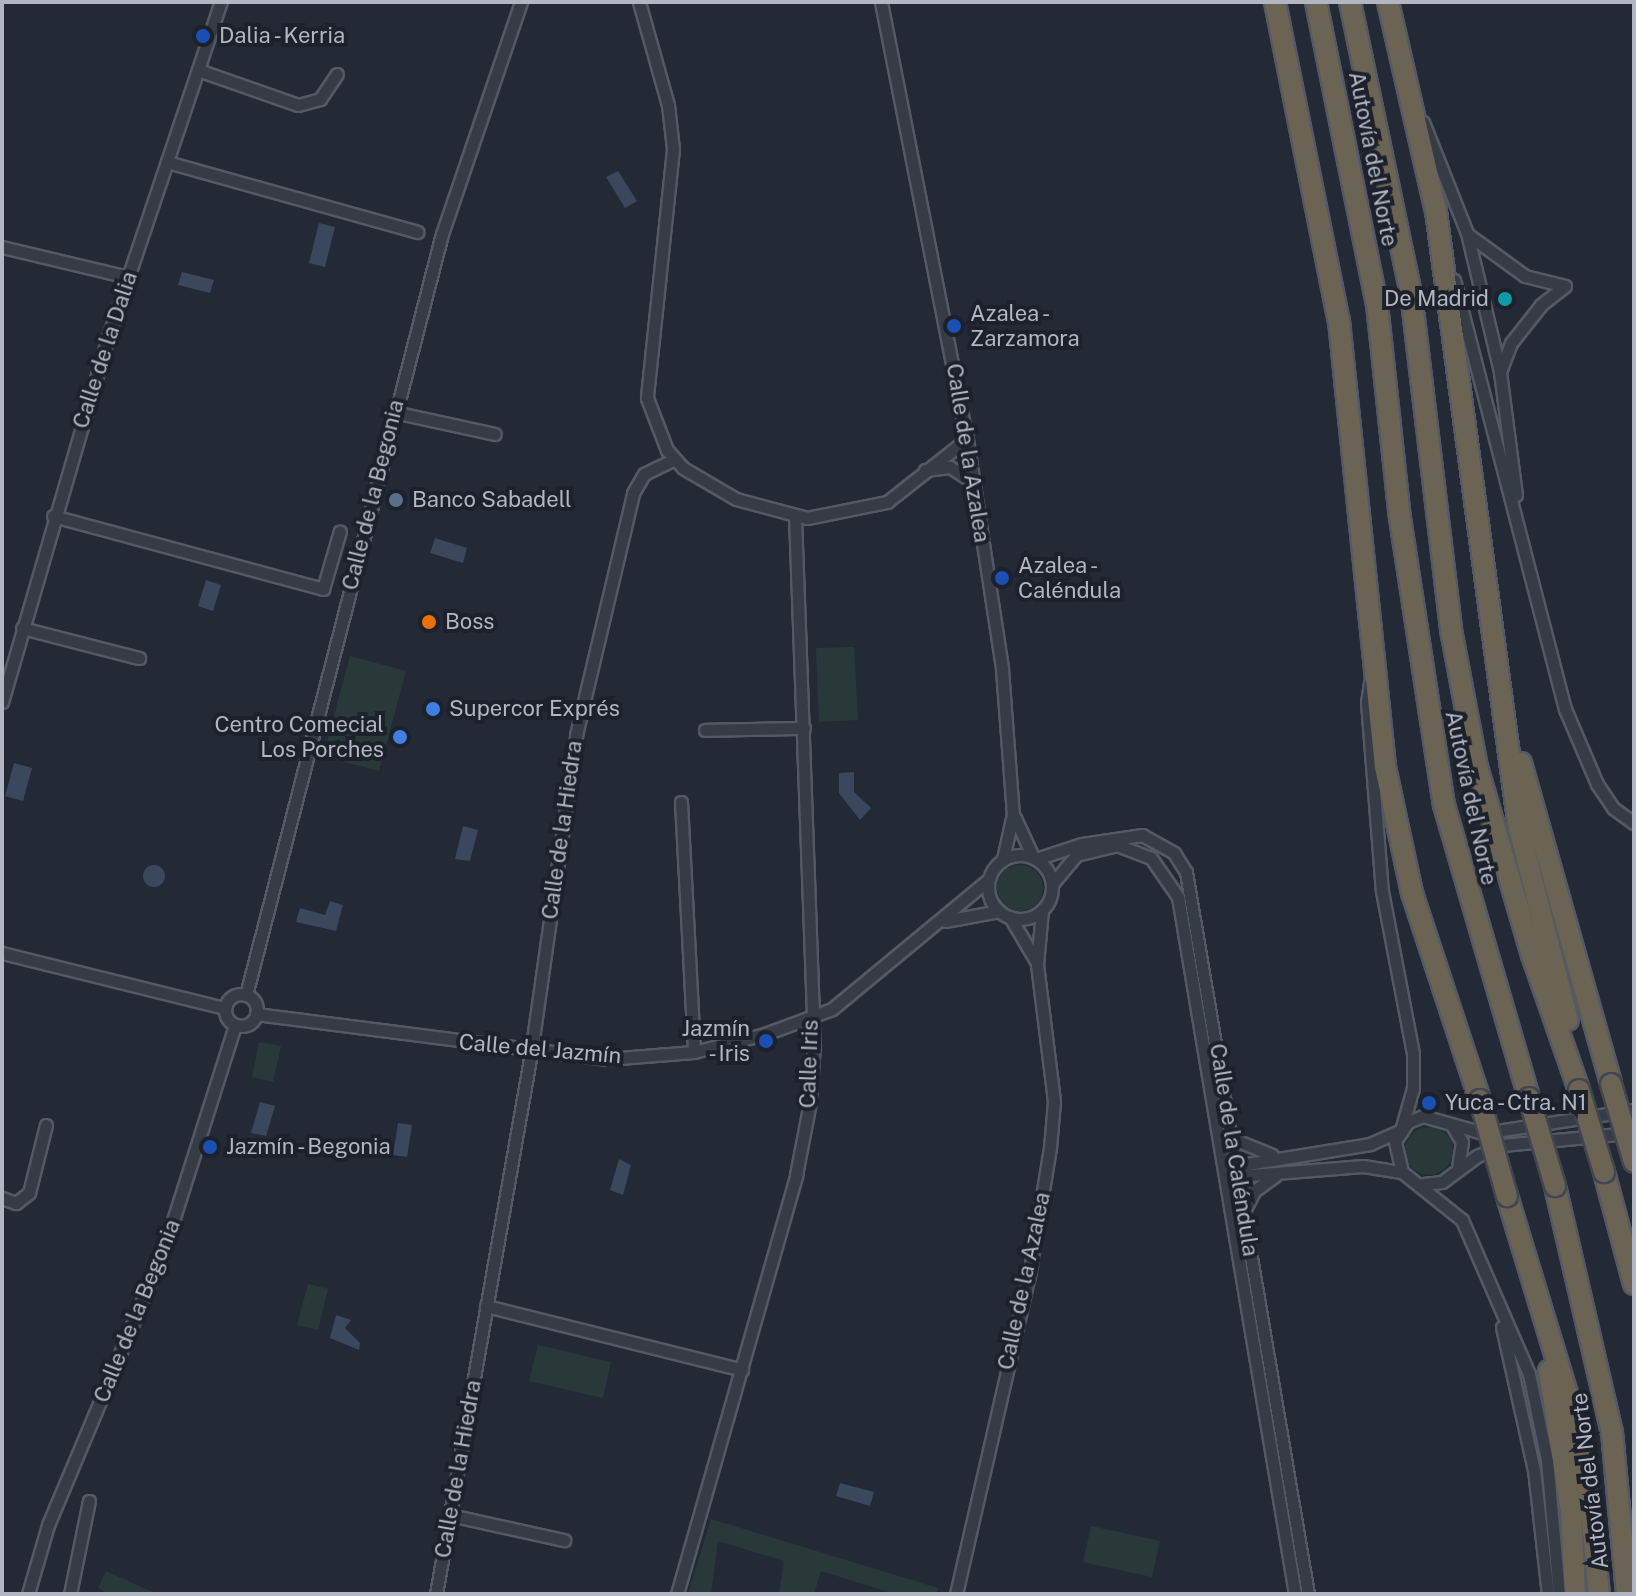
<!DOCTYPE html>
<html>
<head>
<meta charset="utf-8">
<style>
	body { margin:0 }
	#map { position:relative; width:1636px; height:1596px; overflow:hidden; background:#232a35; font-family:"Public Sans",sans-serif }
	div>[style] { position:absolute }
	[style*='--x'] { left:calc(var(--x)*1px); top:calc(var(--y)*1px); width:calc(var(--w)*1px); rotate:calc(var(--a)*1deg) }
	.green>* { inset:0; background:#29393a }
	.round { border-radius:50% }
	.water>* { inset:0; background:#3a475c }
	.roads { filter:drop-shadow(2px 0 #545964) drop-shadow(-2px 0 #545964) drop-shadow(0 2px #545964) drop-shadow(0 -2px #545964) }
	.street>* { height:11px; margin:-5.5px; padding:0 5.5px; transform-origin:5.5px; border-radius:5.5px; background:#363c46 }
	.street>.ring { margin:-5.5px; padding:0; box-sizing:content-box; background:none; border:11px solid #363c46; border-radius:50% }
	.highway>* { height:20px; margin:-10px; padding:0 10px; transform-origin:10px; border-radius:10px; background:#6b6354 }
	.bridges { filter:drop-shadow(2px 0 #414651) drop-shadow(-2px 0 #414651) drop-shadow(0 2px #414651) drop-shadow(0 -2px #414651) }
	.highway-bridge>* { height:20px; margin:-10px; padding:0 10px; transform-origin:10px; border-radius:10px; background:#6b6354 }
	.dots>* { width:22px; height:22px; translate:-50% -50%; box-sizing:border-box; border:4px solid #1c212b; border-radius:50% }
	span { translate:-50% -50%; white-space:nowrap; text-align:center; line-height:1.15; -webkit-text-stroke:8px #1c212b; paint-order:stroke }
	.poi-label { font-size:22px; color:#b1b6c2 }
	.left { translate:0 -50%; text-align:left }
	.right { translate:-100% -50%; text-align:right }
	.street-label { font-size:22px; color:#b1b6c2 }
	.frame { position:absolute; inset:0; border:4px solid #b1b6c2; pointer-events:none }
</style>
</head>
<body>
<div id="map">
	<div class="green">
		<i style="clip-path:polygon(854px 647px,858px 720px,819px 722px,816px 648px)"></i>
		<i style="clip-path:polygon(350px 656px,406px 671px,379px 771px,323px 756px)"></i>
		<i class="round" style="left:997px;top:865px;width:46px;height:46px"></i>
		<i style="clip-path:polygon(259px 1042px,281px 1046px,273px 1082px,252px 1077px)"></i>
		<i class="round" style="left:1405px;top:1127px;width:48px;height:48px"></i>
		<i style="clip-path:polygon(308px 1284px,328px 1289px,318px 1330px,297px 1325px)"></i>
		<i style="clip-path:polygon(538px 1345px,611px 1362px,603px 1398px,529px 1381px)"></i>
		<i style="clip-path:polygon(711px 1519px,938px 1588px,936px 1594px,895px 1594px,821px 1571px,814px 1594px,779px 1594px,784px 1561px,718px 1541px,711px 1594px,688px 1594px)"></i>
		<i style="clip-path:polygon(1091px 1526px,1160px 1541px,1152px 1577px,1083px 1562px)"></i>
		<i style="clip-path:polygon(106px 1571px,157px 1594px,109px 1594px,98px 1588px)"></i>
	</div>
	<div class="water">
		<i style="clip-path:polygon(618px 171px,637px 201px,625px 208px,606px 177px)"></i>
		<i style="clip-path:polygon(319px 223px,335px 227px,325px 267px,309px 263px)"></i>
		<i style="clip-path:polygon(182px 272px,214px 280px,210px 293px,178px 285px)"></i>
		<i style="clip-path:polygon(435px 538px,467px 548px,463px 563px,430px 553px)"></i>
		<i style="clip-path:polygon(206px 580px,221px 585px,213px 611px,198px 606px)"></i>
		<i style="clip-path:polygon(14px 763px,32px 768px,23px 801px,5px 796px)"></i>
		<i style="clip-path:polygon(854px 772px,854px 792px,871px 808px,860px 820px,839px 793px,839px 773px)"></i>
		<i style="clip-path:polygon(463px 826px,478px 830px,470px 861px,455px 859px)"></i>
		<i class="round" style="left:143px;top:865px;width:22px;height:22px"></i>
		<i style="clip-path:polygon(330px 901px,343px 905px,336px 931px,296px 922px,300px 908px,325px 915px)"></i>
		<i style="clip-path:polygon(260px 1102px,275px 1106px,266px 1136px,251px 1133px)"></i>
		<i style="clip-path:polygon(398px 1123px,412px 1125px,407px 1157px,393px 1155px)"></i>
		<i style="clip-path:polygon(619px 1159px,631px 1165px,623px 1195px,610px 1190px)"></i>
		<i style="clip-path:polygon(336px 1315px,351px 1320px,345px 1328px,360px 1343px,359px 1350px,330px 1338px)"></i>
		<i style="clip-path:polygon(840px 1483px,874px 1492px,870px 1506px,836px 1496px)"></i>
	</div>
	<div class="roads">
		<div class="street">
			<i style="--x:639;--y:2;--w:107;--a:74.3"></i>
			<i style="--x:668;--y:105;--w:44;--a:83.5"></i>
			<i style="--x:673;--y:149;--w:250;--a:96"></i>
			<i style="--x:647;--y:398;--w:56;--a:69"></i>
			<i style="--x:667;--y:450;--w:24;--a:48"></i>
			<i style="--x:683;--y:468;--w:61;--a:30.3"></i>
			<i style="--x:736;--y:499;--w:73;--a:15"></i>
			<i style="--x:807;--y:518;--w:82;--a:-11.3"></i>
			<i style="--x:887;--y:502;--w:102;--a:-38.2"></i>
			<i style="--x:881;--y:2;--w:445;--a:78.9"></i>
			<i style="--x:967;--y:439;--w:233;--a:81.3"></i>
			<i style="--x:1002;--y:669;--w:145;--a:85.7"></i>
			<i style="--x:1013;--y:814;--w:46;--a:102.5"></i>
			<i style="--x:198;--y:70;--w:106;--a:19.3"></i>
			<i style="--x:298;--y:105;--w:23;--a:-15"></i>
			<i style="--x:320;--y:99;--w:30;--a:-56"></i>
			<i style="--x:1423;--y:122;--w:119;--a:68.4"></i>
			<i style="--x:1467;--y:233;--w:143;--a:76.6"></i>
			<i style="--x:1500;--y:372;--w:124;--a:82.6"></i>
			<i style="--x:167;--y:162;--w:260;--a:15.6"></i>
			<i style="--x:1470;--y:236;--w:68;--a:36"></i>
			<i style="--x:1525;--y:276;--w:41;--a:14"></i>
			<i style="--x:1565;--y:286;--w:31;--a:142"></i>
			<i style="--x:1541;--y:305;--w:48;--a:128.3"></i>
			<i style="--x:1511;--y:343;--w:31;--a:111"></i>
			<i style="--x:2;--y:247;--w:130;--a:13.4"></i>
			<i style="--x:1454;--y:280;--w:443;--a:75.5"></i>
			<i style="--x:1565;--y:709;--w:82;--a:66.9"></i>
			<i style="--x:1597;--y:784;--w:29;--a:56"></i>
			<i style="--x:1613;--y:808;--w:26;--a:36"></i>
			<i style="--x:394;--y:412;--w:103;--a:12.3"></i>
			<i style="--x:925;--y:470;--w:25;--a:-7"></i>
			<i style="--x:950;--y:467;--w:27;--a:33"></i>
			<i style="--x:53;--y:516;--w:280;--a:15.1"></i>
			<i style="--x:323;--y:589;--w:60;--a:-73.7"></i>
			<i style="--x:22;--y:628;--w:121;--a:14.4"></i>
			<i style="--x:1370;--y:683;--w:19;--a:99"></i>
			<i style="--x:1367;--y:702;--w:190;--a:85.5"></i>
			<i style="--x:1382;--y:891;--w:166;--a:79.2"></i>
			<i style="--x:1413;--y:1054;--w:34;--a:90"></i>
			<i style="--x:1413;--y:1088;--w:41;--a:105.8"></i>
			<i style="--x:2;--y:702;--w:386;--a:-73.8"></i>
			<i style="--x:110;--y:331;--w:347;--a:-71.4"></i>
			<i style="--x:705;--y:730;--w:99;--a:-1.2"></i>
			<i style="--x:681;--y:802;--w:250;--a:87"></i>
			<i style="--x:1015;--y:818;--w:43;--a:65.2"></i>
			<i class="ring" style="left:988px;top:855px;width:53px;height:53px"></i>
			<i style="--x:1036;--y:859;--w:48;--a:-18.1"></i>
			<i style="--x:1082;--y:844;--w:61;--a:-8.5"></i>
			<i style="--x:1142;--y:835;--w:37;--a:29"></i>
			<i style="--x:1174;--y:853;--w:22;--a:58"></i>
			<i style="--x:1186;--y:872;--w:732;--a:80.41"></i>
			<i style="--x:1052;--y:884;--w:38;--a:-50"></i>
			<i style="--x:1076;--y:855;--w:42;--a:-13.7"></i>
			<i style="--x:1117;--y:845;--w:36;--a:21"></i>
			<i style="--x:1151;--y:858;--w:47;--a:55.3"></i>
			<i style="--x:1178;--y:897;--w:707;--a:80.47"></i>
			<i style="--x:1010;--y:917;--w:51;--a:59.4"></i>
			<i style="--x:945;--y:921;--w:55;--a:-10.5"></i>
			<i style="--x:2;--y:953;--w:230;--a:13.9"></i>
			<i class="ring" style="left:225px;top:994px;width:21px;height:21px"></i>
			<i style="--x:246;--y:995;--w:786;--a:-75.56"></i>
			<i style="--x:442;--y:234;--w:245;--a:-71.2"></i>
			<i style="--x:256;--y:1014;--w:354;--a:7.3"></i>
			<i style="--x:607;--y:1059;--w:87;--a:-4.6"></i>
			<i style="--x:694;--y:1052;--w:73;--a:-14.2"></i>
			<i style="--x:765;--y:1034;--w:72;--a:-20.5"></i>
			<i style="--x:832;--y:1009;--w:202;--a:-39.6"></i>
			<i style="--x:1453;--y:1127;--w:17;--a:59"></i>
			<i style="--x:1462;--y:1142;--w:26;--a:99"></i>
			<i style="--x:1233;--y:1139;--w:42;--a:22.3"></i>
			<i style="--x:1233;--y:1169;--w:19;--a:18"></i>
			<i style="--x:1251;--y:1175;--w:112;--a:-4.6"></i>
			<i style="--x:1363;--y:1166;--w:39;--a:9"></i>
			<i style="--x:1233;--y:1176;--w:18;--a:-41"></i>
			<i style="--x:1247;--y:1164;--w:125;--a:-9.2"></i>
			<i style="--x:1370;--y:1144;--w:32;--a:-24"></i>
			<i style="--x:1423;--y:1184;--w:19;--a:-6"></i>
			<i style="--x:1442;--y:1182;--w:44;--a:-36.6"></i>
			<i style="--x:1477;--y:1156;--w:27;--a:-24"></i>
			<i style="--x:1502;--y:1145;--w:128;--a:-5.4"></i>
			<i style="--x:2;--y:1198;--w:15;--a:20"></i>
			<i style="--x:16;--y:1203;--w:16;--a:-38"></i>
			<i style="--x:29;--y:1193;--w:70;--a:-76"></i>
			<i style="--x:1245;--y:1209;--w:20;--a:-63"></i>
			<i style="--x:1254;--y:1191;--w:26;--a:-36"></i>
			<i style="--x:486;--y:1306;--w:264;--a:14"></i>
			<i style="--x:1502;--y:1327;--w:147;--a:77.4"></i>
			<i style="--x:1534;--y:1470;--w:125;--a:83.6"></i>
			<i style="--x:450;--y:1515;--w:117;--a:12.4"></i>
			<i style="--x:28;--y:1594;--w:72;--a:-73.8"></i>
			<i style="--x:48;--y:1525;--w:299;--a:-67.2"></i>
			<i style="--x:164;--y:1249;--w:235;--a:-72.4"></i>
			<i style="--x:70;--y:1594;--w:95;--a:-78.5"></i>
			<i style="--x:436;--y:1594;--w:549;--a:-80.04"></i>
			<i style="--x:531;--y:1053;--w:321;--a:-81.9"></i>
			<i style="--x:576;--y:735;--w:249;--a:-76.7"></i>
			<i style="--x:633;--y:493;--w:22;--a:-60"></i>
			<i style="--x:644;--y:474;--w:34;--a:-26"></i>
			<i style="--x:677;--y:1594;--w:436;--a:-74.1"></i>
			<i style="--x:796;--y:1175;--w:74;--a:-79.1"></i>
			<i style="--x:810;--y:1102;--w:58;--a:-86.1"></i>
			<i style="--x:814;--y:1044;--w:527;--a:-92.06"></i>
			<i style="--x:956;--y:1594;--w:326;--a:-77.1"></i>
			<i style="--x:1029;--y:1276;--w:130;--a:-80.7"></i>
			<i style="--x:1050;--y:1148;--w:47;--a:-85.1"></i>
			<i style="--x:1054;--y:1101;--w:137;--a:-97.1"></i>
			<i style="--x:1037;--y:965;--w:55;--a:-84.8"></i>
			<i style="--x:1559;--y:1594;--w:135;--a:-95.1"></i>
			<i style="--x:1547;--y:1460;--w:88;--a:-101.8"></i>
			<i style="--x:1529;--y:1374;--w:168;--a:-113.5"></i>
			<i style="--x:1462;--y:1220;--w:77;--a:-141.3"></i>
			<i style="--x:1402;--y:1172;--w:32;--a:-103"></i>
			<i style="--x:1395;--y:1141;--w:23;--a:-56"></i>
			<i style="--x:1408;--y:1122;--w:16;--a:-22"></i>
			<i style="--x:1423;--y:1116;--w:62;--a:15.8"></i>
			<i style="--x:1483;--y:1133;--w:153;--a:-8.7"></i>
		</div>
		<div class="highway">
			<i style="--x:1275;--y:2;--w:325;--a:78.7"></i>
			<i style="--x:1339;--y:321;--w:448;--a:84.1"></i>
			<i style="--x:1385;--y:767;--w:129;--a:77.9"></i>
			<i style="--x:1412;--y:893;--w:218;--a:71.8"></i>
			<i style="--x:1316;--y:2;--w:308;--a:78.6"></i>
			<i style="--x:1377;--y:304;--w:215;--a:83.9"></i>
			<i style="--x:1400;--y:518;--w:290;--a:81.3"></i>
			<i style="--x:1444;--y:805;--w:305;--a:73.8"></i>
			<i style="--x:1350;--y:2;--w:297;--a:78.2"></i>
			<i style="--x:1411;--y:293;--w:344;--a:83.2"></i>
			<i style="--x:1452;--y:635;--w:134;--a:79.3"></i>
			<i style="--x:1477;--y:767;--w:196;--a:73.7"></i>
			<i style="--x:1532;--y:955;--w:143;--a:70.8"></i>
			<i style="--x:1388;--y:2;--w:214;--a:77.1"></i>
			<i style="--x:1436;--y:211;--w:623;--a:82.34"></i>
			<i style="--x:1519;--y:828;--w:198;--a:75.7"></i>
			<i style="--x:1521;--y:763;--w:333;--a:74.3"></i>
			<i style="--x:1604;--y:1172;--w:116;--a:75"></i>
			<i style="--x:1555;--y:1186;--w:253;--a:77"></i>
			<i style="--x:1612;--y:1432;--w:163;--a:84.7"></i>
			<i style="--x:1507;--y:1196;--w:207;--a:73.1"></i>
			<i style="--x:1567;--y:1394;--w:131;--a:79"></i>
			<i style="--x:1592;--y:1523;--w:71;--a:84.4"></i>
			<i style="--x:1549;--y:1371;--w:142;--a:81.1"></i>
			<i style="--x:1571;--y:1511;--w:83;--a:87.2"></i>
		</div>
	</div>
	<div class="bridges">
		<div class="highway-bridge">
			<i style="--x:1611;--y:1084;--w:81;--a:73.6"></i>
			<i style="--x:1579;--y:1090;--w:86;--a:73"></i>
			<i style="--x:1529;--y:1098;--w:92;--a:73.5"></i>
			<i style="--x:1480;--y:1100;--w:100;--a:74.3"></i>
		</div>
	</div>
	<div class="dots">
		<i style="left:203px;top:36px;background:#1a4fb4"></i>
		<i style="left:1505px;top:299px;background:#0f9aa8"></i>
		<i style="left:954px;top:326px;background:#1a4fb4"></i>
		<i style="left:396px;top:500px;background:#5c6f8a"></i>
		<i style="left:1002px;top:578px;background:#1a4fb4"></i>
		<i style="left:429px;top:622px;background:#e8710a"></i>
		<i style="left:433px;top:709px;background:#3f7fe0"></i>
		<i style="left:400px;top:737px;background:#3f7fe0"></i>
		<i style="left:766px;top:1041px;background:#1a4fb4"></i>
		<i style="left:1429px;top:1103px;background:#1a4fb4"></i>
		<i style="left:210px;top:1147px;background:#1a4fb4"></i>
	</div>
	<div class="poi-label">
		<span class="left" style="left:219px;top:36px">Dalia - Kerria</span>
		<span class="right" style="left:1489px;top:299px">De Madrid</span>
		<span class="left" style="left:970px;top:326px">Azalea -<br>Zarzamora</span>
		<span class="left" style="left:412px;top:500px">Banco Sabadell</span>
		<span class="left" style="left:1018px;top:578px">Azalea -<br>Caléndula</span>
		<span class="left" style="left:445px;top:622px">Boss</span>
		<span class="left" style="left:449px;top:709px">Supercor Exprés</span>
		<span class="right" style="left:384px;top:737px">Centro Comecial<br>Los Porches</span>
		<span class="right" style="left:750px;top:1041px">Jazmín<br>- Iris</span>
		<span class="left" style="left:1445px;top:1103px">Yuca - Ctra. N1</span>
		<span class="left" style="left:226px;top:1147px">Jazmín - Begonia</span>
	</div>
	<div class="street-label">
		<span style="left:1373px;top:159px;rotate:79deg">Autovía del Norte</span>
		<span style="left:105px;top:350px;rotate:-72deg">Calle de la Dalia</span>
		<span style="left:968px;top:453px;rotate:81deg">Calle de la Azalea</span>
		<span style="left:373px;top:495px;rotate:-76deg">Calle de la Begonia</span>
		<span style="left:1471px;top:798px;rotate:78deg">Autovía del Norte</span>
		<span style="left:562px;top:830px;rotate:-82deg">Calle de la Hiedra</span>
		<span style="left:540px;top:1049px;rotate:5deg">Calle del Jazmín</span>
		<span style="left:809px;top:1064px;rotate:-88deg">Calle Iris</span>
		<span style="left:1234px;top:1150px;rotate:81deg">Calle de la Caléndula</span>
		<span style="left:1024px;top:1281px;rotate:-78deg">Calle de la Azalea</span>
		<span style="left:137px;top:1311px;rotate:-68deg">Calle de la Begonia</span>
		<span style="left:458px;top:1469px;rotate:-80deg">Calle de la Hiedra</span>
		<span style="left:1590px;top:1481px;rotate:-97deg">Autovía del Norte</span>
	</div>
	<div class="frame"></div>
</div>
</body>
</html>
